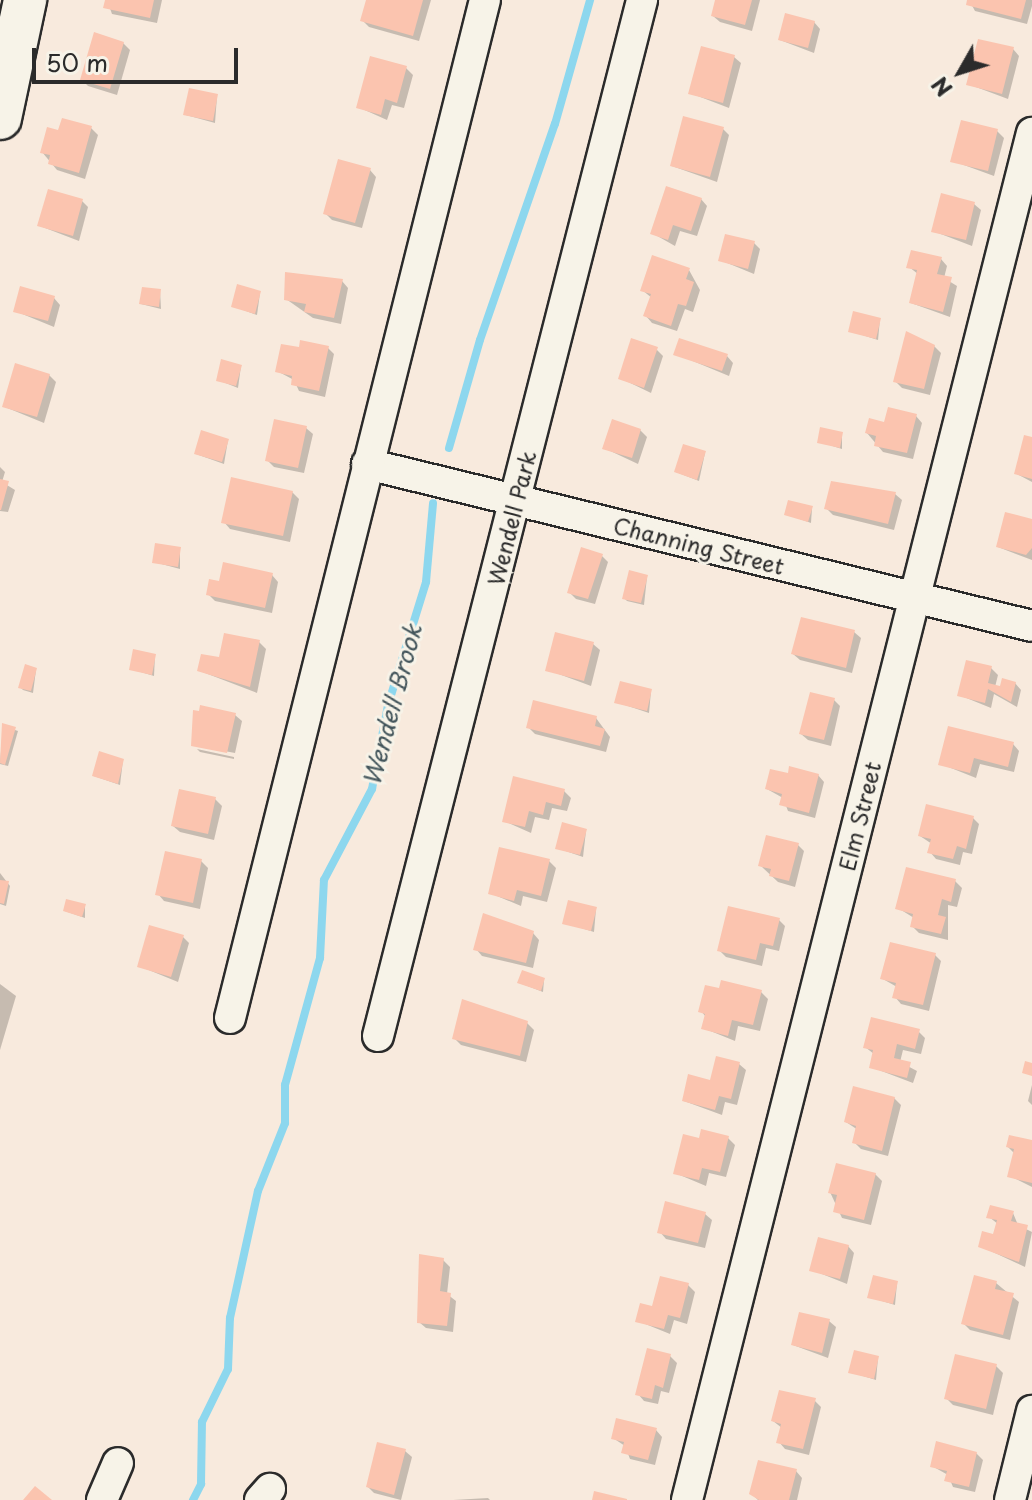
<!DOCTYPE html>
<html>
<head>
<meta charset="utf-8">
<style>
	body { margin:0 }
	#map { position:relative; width:1032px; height:1500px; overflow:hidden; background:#f8eadd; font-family:"Playpen Sans",sans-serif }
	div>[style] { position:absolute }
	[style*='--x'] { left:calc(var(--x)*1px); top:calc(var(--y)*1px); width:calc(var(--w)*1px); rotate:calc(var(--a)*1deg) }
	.shadow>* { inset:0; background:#0003 }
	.stream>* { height:8px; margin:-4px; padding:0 4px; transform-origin:4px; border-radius:4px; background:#8dd7ee }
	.building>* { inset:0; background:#fbc4af }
	.roads { filter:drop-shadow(2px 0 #2b2b2b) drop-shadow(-2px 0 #2b2b2b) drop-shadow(0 2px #2b2b2b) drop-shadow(0 -2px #2b2b2b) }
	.street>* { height:30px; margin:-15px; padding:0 15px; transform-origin:15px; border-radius:15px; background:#f7f3e8 }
	.secondary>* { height:42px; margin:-21px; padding:0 21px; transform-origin:21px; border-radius:21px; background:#f7f3e8 }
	span { translate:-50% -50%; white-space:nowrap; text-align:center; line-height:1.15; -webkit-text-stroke:6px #f7f3e8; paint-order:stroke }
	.street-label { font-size:22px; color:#2b2b2b }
	.water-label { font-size:24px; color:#44565c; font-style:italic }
	.north { position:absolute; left:920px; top:32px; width:80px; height:80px; -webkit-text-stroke:6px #f7f3e8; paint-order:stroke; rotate:231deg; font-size:22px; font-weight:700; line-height:32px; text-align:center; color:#2b2b2b }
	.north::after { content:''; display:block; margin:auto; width:28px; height:36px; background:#2b2b2b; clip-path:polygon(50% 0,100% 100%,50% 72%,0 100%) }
	.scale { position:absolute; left:32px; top:48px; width:206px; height:36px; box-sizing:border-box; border:4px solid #2b2b2b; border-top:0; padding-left:10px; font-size:24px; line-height:28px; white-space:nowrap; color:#2b2b2b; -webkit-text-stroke:6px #f7f3e8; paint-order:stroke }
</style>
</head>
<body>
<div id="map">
	<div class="shadow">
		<i style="clip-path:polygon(107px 0,162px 0,157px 23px,112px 14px)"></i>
		<i style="clip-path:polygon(368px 0,431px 0,419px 41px,369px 27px,362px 20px)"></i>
		<i style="clip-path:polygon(717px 0,760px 0,752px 31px,720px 22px,713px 16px)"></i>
		<i style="clip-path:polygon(969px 0,1032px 0,1032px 6px,1027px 24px,975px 11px)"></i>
		<i style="clip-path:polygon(814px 22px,820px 29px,814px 53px,780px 40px)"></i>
		<i style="clip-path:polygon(123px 43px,130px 50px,117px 95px,88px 86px,82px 80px)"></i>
		<i style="clip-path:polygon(1013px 49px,1019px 56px,1008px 99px,968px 84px)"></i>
		<i style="clip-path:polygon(734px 57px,741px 63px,729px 108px,690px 93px)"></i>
		<i style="clip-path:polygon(406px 68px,413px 75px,404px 108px,392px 105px,387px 120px,358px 107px)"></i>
		<i style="clip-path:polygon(217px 96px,215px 123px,186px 115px)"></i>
		<i style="clip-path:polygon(91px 128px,98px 135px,85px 179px,57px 170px,42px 152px,60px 133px)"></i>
		<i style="clip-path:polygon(723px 129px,729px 135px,717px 182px,672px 166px)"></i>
		<i style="clip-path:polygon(997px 131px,1004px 138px,994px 176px,953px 161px)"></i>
		<i style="clip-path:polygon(370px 170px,376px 177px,362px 228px,332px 220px,325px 213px)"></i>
		<i style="clip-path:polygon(701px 199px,707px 206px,697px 236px,680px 231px,675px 246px,652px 233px)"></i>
		<i style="clip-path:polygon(82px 201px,88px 207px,79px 241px,40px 226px)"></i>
		<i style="clip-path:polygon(974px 204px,981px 210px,972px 246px,933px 231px)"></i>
		<i style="clip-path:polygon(754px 243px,760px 249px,754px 274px,720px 260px)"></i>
		<i style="clip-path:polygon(941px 259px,947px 266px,944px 278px,957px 286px,950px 317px,911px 303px,918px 274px,909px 267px)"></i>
		<i style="clip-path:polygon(689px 270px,700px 290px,693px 312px,685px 309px,677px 331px,652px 323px,646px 316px,652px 298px,642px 290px)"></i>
		<i style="clip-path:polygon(342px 281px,348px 288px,341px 324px,313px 318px,286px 299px)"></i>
		<i style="clip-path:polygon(160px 291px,161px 309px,141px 304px)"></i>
		<i style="clip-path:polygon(260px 293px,257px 315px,233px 306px)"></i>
		<i style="clip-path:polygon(54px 298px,60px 305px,54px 327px,15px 311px)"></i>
		<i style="clip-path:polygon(880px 319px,878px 340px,850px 331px)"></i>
		<i style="clip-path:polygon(934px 346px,941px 353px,930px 395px,902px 388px,895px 381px)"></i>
		<i style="clip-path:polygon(328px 348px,334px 354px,325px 397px,299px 391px,294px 380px,277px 371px,300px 350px)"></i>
		<i style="clip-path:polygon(656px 349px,663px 356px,651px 393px,620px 378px)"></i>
		<i style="clip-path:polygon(676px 354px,727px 356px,733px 363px,729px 376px)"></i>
		<i style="clip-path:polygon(241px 366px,238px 388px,218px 380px)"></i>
		<i style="clip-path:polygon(49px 375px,56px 382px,44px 423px,5px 407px)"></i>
		<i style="clip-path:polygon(916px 416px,922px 423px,913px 459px,883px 452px,867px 433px)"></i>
		<i style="clip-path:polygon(306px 428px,313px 434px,304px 473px,274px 467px,267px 460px)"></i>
		<i style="clip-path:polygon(640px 430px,647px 437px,638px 464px,604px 448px)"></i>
		<i style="clip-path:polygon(842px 434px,842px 449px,820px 442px)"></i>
		<i style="clip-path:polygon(1032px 439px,1032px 482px,1017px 474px)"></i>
		<i style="clip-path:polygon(228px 440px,224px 464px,196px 454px)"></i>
		<i style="clip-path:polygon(705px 453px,699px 481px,676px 472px)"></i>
		<i style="clip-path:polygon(0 467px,5px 472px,2px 482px,15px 490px,8px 512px,0 511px)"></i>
		<i style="clip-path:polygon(292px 492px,299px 499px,290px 542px,230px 529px,224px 522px)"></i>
		<i style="clip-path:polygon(895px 494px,902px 500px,894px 530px,833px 515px,826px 508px)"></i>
		<i style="clip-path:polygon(812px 508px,811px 523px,786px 514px)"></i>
		<i style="clip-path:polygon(1032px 521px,1032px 560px,998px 547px)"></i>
		<i style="clip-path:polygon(180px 549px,180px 569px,154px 562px)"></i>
		<i style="clip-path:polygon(602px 556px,608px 562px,595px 604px,576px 599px,569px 592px)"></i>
		<i style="clip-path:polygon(272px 575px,278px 582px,272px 613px,215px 601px,208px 594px)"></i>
		<i style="clip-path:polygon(647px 577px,644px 605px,627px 601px,624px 598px)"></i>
		<i style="clip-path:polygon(854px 632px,861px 638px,852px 673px,800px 660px,793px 654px)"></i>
		<i style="clip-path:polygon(259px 642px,266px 649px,257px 693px,200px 671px)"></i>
		<i style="clip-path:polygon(593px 644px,600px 650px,591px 686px,548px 670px)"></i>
		<i style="clip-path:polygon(155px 655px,154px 676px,131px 669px)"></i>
		<i style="clip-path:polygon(991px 668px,998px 675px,995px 687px,1015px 683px,1021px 690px,1017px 707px,994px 694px,991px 708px,959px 695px)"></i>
		<i style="clip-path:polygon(36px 670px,33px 693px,23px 690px,20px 687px)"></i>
		<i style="clip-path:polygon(651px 691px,649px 713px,616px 702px)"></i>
		<i style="clip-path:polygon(834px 700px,840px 706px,831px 746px,808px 740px,801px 734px)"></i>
		<i style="clip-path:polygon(200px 713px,235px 715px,242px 721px,235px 753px,193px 745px)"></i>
		<i style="clip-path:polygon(596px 718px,610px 737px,606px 752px,535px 734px,528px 727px)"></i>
		<i style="clip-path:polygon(3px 726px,18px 731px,8px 766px,0 764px)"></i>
		<i style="clip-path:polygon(1013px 744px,1019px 751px,1014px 772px,980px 764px,976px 778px,941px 764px)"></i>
		<i style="clip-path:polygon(197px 749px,234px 757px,234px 759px,200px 752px)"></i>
		<i style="clip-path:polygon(123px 760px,120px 785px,94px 776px)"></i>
		<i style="clip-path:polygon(789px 775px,818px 775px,824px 782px,815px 818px,788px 811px,783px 798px,767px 789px)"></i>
		<i style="clip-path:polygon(564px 791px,571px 798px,567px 811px,552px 808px,549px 820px,535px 817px,531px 833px,504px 821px)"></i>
		<i style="clip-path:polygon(215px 799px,222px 806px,214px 840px,180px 832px,173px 826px)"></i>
		<i style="clip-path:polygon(973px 818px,979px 824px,972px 854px,963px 852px,960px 865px,936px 859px,930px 852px,932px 844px,920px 836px)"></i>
		<i style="clip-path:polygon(586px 831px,583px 857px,557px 848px)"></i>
		<i style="clip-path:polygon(798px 845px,804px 851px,795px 887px,778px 882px,761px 866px)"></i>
		<i style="clip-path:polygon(201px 861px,208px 868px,200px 909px,164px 901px,158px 894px)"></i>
		<i style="clip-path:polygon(549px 861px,556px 868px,547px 902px,523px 896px,521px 906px,490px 893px)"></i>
		<i style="clip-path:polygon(0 873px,10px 886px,6px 906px,0 904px)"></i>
		<i style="clip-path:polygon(955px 881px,962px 888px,957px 907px,948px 905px,948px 940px,919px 933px,912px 926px,914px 918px,898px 908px)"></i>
		<i style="clip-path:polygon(85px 906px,85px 918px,65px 911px)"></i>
		<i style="clip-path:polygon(596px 909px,594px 932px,565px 923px)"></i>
		<i style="clip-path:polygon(779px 920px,785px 926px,779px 951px,766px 948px,762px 966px,726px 957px,719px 950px)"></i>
		<i style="clip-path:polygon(533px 933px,539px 940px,533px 968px,482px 956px,476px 949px)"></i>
		<i style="clip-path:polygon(183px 937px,189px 943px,178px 982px,139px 966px)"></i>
		<i style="clip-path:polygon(935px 955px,941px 961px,929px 1011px,901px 1004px,895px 997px,897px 987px,883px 979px)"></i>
		<i style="clip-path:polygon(544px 980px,543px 992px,520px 983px)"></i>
		<i style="clip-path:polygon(0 984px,16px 996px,0 1050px)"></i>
		<i style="clip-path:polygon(761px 992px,768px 999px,760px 1031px,738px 1026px,735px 1041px,703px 1028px,706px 1017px,701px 1011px)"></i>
		<i style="clip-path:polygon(527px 1023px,534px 1030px,526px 1062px,461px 1045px,455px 1039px)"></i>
		<i style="clip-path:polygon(918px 1031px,925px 1038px,921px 1054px,903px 1050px,900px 1062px,917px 1071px,913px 1083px,871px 1067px,874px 1054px,865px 1047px)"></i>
		<i style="clip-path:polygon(739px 1064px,746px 1070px,737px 1105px,725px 1102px,722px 1115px,684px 1101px)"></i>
		<i style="clip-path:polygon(1032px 1085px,1032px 1105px,1028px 1101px)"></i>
		<i style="clip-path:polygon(894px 1098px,901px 1105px,888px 1156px,861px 1149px,855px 1143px,858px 1130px,846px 1122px)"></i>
		<i style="clip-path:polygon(728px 1138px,735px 1145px,726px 1177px,709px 1173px,706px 1186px,675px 1173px,700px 1140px)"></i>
		<i style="clip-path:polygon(1032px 1142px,1032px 1187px,1010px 1176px,1015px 1154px,1008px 1147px)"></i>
		<i style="clip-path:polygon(875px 1174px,882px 1181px,871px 1225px,842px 1218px,830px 1192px)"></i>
		<i style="clip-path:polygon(1013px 1213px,1018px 1225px,1032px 1232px,1025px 1267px,980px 1246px,995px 1237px,998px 1224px,989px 1217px)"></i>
		<i style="clip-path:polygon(705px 1214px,712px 1220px,705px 1248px,666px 1239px,660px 1232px)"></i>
		<i style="clip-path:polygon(848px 1246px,854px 1253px,847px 1284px,812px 1270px)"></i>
		<i style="clip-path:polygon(443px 1260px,450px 1267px,447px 1294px,456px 1301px,453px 1332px,426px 1328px,419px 1322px)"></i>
		<i style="clip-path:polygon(897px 1283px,895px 1305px,869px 1297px)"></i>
		<i style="clip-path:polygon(996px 1283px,1019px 1302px,1010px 1340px,970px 1330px,964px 1324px)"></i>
		<i style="clip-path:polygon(688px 1285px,695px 1292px,687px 1324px,674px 1320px,670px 1334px,638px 1321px)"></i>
		<i style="clip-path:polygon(829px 1321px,836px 1327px,828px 1358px,793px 1345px)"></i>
		<i style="clip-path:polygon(670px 1356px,677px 1363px,669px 1393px,661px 1391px,658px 1404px,644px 1401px,638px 1394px)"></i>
		<i style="clip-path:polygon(878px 1358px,876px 1380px,850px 1372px)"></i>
		<i style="clip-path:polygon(996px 1366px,1003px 1373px,993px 1415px,953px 1405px,946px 1398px)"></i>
		<i style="clip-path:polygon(814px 1400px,821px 1407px,809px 1455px,785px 1449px,779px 1442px,782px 1428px,773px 1421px)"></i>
		<i style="clip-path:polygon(656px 1430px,662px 1437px,655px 1465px,630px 1459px,625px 1446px,613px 1438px)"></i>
		<i style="clip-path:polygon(405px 1451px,412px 1457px,401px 1500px,374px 1493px,368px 1487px)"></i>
		<i style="clip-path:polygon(976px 1453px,983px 1460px,975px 1492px,953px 1487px,948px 1475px,932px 1466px)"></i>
		<i style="clip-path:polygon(796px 1471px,802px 1478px,797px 1500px,758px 1500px,752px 1494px)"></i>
		<i style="clip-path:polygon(488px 1498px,490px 1500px,453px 1500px)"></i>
	</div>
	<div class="stream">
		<i style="--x:449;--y:448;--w:112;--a:-74"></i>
		<i style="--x:480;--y:340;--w:229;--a:-70.9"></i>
		<i style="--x:555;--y:124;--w:129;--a:-74.2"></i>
		<i style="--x:193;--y:1500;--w:18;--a:-63"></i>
		<i style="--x:201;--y:1484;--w:62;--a:-89.1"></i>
		<i style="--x:202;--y:1422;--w:59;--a:-63.9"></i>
		<i style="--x:228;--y:1369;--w:51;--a:-87.8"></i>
		<i style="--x:230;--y:1318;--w:130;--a:-77.6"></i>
		<i style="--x:258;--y:1191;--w:73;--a:-68.3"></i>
		<i style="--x:285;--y:1123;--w:38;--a:-90"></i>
		<i style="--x:285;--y:1085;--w:132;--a:-74.6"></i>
		<i style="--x:320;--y:958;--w:78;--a:-87.1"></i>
		<i style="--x:324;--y:880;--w:103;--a:-62.2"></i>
		<i style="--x:372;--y:789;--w:86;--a:-79.2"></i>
		<i style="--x:388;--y:705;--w:129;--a:-72.8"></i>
		<i style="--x:426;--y:582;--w:79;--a:-84.9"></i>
	</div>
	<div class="building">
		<i style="clip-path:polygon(105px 0,154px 0,150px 18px,103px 8px)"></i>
		<i style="clip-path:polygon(366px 0,423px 0,413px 36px,360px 21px)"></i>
		<i style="clip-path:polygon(715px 0,752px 0,745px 25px,711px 16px)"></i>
		<i style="clip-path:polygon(967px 0,1026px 0,1021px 19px,966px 5px)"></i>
		<i style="clip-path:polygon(785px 13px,815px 21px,808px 48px,778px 40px)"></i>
		<i style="clip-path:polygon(94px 32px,124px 42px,110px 89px,80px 80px)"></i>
		<i style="clip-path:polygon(978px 39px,1014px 47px,1002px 94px,966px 85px)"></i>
		<i style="clip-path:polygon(701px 46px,735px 55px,723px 103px,688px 94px)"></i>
		<i style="clip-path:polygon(370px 56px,407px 66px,397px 103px,385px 99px,381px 115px,356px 108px)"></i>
		<i style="clip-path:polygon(189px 88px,218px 94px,213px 121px,183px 115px)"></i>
		<i style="clip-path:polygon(683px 116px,724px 127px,710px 177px,670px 166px)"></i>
		<i style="clip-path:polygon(62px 118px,92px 126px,79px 173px,48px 164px,50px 155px,40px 153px,47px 127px,58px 130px)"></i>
		<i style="clip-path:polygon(961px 120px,998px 129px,988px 171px,950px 162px)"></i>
		<i style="clip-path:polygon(338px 159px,371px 168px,355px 223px,323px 214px)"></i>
		<i style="clip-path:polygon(666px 186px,702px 198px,691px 231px,673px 225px,668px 240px,650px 234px)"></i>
		<i style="clip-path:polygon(48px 189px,83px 199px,73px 236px,37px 226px)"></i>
		<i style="clip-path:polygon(941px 193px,975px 202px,966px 240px,931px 232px)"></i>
		<i style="clip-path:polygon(725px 234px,755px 241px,748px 269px,718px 261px)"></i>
		<i style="clip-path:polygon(911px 250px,942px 257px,937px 274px,952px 277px,943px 312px,909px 303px,917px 270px,906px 268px)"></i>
		<i style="clip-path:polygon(652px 255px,690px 268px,686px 279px,694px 282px,686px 306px,678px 304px,671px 326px,643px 316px,651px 294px,640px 291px)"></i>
		<i style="clip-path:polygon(285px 272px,343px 279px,334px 318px,304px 312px,306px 304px,284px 300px)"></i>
		<i style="clip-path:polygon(237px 284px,261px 291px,255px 314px,231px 307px)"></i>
		<i style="clip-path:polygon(20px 286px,55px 296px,48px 321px,13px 312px)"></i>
		<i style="clip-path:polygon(142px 287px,161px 289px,159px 307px,139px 304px)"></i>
		<i style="clip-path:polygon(853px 311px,881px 318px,876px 339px,848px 332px)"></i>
		<i style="clip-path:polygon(906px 331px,935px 345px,924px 389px,893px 382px)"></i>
		<i style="clip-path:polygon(631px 338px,658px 347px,644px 388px,618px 379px)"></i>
		<i style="clip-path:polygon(679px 338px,728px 354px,722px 371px,673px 355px)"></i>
		<i style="clip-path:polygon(300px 340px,329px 346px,319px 391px,291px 385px,292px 376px,275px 372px,281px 344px,299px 347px)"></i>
		<i style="clip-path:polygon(221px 359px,242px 365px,236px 386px,216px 381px)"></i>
		<i style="clip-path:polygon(15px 363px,50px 374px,37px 417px,2px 407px)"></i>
		<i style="clip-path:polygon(888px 407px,917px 414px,907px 453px,874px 446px,876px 436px,865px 433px,869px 418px,884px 422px)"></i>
		<i style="clip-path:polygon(274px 419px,307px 426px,298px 468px,265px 461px)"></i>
		<i style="clip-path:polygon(612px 419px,641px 429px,632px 458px,602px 449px)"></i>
		<i style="clip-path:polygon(820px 427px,843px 432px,840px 448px,817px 443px)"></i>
		<i style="clip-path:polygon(201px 430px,229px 439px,222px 462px,194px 454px)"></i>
		<i style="clip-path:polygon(1024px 435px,1032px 437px,1032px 479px,1014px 474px)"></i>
		<i style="clip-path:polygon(683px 444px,706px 451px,697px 480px,674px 472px)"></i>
		<i style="clip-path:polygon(231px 477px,293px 491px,283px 536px,221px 523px)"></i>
		<i style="clip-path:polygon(0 479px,9px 481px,1px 510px,0 510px)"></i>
		<i style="clip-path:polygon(831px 481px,896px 492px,888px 524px,824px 509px)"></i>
		<i style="clip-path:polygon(788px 500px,813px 506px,808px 522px,784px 515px)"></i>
		<i style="clip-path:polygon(1005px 512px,1032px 519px,1032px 548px,1026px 555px,996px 547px)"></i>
		<i style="clip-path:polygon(155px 543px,181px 547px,178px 567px,152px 563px)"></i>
		<i style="clip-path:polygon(581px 547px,603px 554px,588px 599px,567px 593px)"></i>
		<i style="clip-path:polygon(223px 562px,273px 573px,265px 608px,206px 595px,209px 579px,219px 581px)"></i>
		<i style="clip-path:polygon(629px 570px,648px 575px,641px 603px,622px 599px)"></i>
		<i style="clip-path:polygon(801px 617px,855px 630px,846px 668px,791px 654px)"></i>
		<i style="clip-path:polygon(555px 632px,594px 642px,584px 681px,545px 671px)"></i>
		<i style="clip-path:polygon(224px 633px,260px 640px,250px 687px,197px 671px,201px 654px,219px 657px)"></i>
		<i style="clip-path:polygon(133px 649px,156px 654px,152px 675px,129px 670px)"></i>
		<i style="clip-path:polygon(966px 660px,992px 666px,988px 683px,1000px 686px,1002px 678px,1016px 682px,1011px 702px,988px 689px,985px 703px,957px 696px)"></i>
		<i style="clip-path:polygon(25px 664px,37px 668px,31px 691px,18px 688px)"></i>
		<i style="clip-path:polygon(620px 681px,652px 689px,647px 711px,614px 703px)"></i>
		<i style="clip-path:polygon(810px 692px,835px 698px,824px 740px,799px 734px)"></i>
		<i style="clip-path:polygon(533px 700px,597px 716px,595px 726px,605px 729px,600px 746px,526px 728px)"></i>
		<i style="clip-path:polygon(200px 705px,236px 713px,227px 753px,191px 746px,193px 710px,199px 711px)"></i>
		<i style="clip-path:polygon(2px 723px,16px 727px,5px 765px,0 763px)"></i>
		<i style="clip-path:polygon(948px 726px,1014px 742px,1008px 767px,974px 758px,970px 773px,938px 765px)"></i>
		<i style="clip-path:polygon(99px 751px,124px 759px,118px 784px,92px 776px)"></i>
		<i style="clip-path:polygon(789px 766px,819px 774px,809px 813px,779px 805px,782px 794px,765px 789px,770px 769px,788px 773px)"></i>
		<i style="clip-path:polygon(513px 776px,565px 789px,561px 806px,546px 802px,543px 815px,529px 811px,525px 827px,502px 822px)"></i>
		<i style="clip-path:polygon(179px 789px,216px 797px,208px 834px,171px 826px)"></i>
		<i style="clip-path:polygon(926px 804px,974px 816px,966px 849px,957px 846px,953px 859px,927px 853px,931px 839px,918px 836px)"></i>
		<i style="clip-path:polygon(562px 822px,587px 829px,580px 855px,555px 849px)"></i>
		<i style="clip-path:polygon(766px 835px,799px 843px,789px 881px,769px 876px,771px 869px,758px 866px)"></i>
		<i style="clip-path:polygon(499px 847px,550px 859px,541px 896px,517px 890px,514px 901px,488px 894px)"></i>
		<i style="clip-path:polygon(165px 851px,202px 859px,193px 903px,155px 895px)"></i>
		<i style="clip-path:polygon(906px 867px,956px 879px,951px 902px,942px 899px,938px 915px,946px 917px,941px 934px,910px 927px,913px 914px,895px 909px)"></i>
		<i style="clip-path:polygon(0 880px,9px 881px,4px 904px,0 903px)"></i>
		<i style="clip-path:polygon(66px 899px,86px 904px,82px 917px,63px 911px)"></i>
		<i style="clip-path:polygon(568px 900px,597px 907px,591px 931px,562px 924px)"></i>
		<i style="clip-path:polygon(728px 906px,780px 918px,773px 946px,760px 943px,756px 960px,717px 951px)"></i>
		<i style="clip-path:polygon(483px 913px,534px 931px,526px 963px,473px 950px)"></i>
		<i style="clip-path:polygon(149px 925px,184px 935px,171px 977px,137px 967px)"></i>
		<i style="clip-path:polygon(890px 942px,936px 953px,923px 1005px,892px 998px,896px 983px,880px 979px)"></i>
		<i style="clip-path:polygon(522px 970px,545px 978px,541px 991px,517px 983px)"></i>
		<i style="clip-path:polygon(721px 980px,762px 990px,753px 1025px,732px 1020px,728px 1036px,701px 1029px,705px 1014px,698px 1012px,705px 985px,719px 988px)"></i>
		<i style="clip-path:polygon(462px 999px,528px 1021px,520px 1056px,452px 1039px)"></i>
		<i style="clip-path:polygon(871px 1017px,920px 1029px,915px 1049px,897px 1044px,894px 1058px,911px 1062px,907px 1078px,869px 1068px,873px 1050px,863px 1048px)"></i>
		<i style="clip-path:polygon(716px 1056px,740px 1062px,731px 1099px,719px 1096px,715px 1110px,682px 1101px,688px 1074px,710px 1080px)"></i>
		<i style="clip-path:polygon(1025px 1061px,1032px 1063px,1032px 1076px,1022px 1073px)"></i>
		<i style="clip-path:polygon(853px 1086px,895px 1097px,882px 1151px,852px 1143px,856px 1126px,844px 1122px)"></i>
		<i style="clip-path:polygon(701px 1129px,729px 1136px,720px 1172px,702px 1168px,699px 1180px,673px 1174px,683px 1134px,699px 1138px)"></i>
		<i style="clip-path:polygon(1009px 1135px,1032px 1140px,1032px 1183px,1007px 1177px,1014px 1149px,1006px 1147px)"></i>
		<i style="clip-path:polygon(836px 1163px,876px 1173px,864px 1220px,833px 1212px,837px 1195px,828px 1193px)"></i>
		<i style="clip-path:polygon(665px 1201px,706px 1212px,698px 1243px,657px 1233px)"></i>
		<i style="clip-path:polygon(990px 1205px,1014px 1211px,1011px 1221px,1028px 1225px,1019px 1262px,978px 1247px,982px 1231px,993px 1234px,997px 1220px,986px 1218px)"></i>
		<i style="clip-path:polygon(818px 1237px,849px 1245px,840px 1279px,809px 1271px)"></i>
		<i style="clip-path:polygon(419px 1254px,444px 1258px,440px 1291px,451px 1293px,447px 1326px,417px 1323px)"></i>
		<i style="clip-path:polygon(873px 1275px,898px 1281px,893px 1304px,867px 1298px)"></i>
		<i style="clip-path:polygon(974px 1275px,997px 1281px,995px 1289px,1014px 1293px,1003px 1335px,961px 1324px)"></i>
		<i style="clip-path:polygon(660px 1276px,689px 1283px,680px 1318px,668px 1315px,664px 1329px,635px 1322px,640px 1303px,652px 1306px)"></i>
		<i style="clip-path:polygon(799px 1312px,830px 1319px,822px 1353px,791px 1345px)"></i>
		<i style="clip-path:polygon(647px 1348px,671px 1354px,663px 1388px,655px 1385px,652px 1399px,635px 1395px)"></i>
		<i style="clip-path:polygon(854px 1350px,879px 1356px,874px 1379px,848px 1373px)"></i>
		<i style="clip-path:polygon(955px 1354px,997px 1364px,986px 1409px,944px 1399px)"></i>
		<i style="clip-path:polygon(779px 1390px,816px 1398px,803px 1449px,776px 1443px,781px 1424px,771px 1421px)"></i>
		<i style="clip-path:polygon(616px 1418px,657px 1428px,648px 1460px,621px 1453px,624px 1442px,611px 1439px)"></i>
		<i style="clip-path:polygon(936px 1441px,977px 1452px,969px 1487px,944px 1481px,947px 1471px,930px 1467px)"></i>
		<i style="clip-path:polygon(377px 1442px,406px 1449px,394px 1495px,366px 1487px)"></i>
		<i style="clip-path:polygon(758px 1460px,797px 1469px,789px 1500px,759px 1500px,749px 1494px)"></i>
		<i style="clip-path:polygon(35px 1486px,52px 1500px,23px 1500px)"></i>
		<i style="clip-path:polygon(594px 1491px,627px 1499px,627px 1500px,592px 1500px)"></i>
	</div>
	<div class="roads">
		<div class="street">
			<i style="--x:367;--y:464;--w:684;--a:13.69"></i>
			<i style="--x:230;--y:1018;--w:1049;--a:-75.94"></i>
			<i style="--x:378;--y:1036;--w:1069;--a:-75.7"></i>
			<i style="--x:102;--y:1500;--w:40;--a:-66.6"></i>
			<i style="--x:260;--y:1500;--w:15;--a:-48"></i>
			<i style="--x:687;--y:1500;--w:1410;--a:-75.84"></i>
			<i style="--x:1010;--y:1500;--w:92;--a:-76.1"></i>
		</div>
		<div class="secondary">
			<i style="--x:0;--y:118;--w:121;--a:-78"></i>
		</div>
	</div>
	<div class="street-label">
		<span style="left:511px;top:518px;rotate:-76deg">Wendell Park</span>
		<span style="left:699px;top:545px;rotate:14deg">Channing Street</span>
		<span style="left:859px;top:816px;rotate:-76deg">Elm Street</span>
	</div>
	<div class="water-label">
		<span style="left:392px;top:705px;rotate:-75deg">Wendell Brook</span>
	</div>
	<div class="north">N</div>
	<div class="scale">50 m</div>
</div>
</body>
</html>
